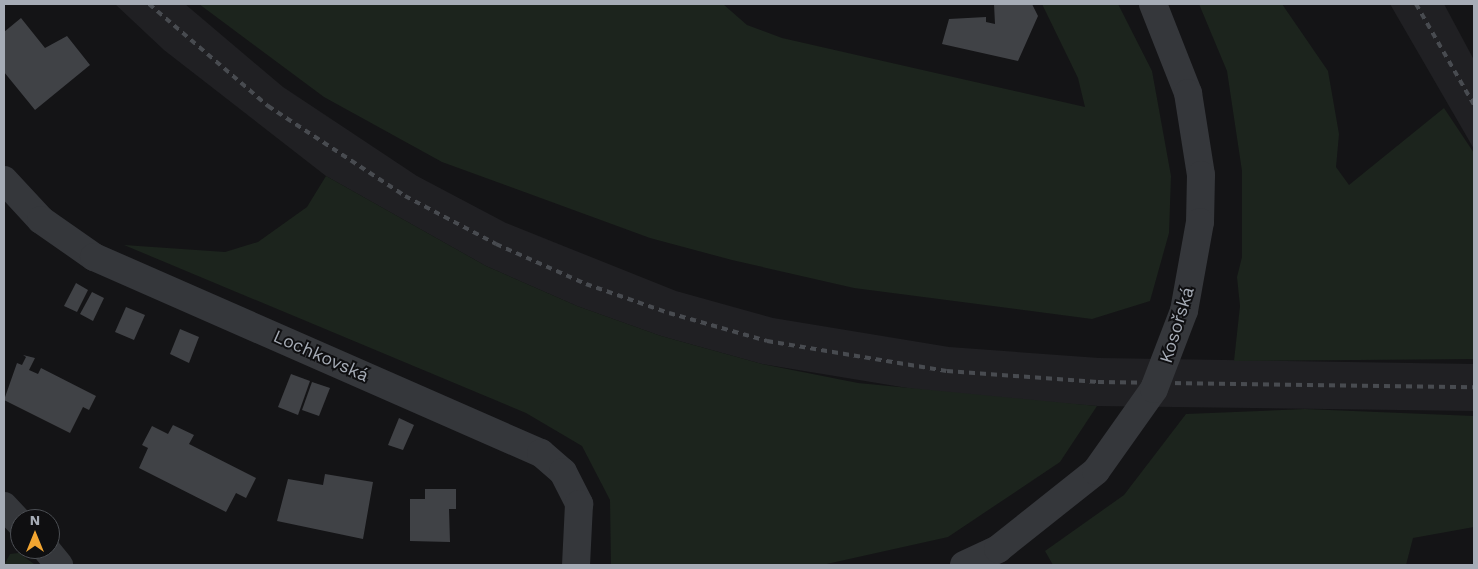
<!DOCTYPE html>
<html>
<head>
<meta charset="utf-8">
<style>
	body { margin:0 }
	#map { position:relative; width:1478px; height:569px; overflow:hidden; background:#141416; font-family:"Work Sans",sans-serif }
	div>[style] { position:absolute }
	[style*='--x'] { left:calc(var(--x)*1px); top:calc(var(--y)*1px); width:calc(var(--w)*1px); rotate:calc(var(--a)*1deg) }
	.built>* { inset:0; background:#202023 }
	.green>* { inset:0; background:#1c241d }
	.building>* { inset:0; background:#404246 }
	.minor>* { height:28px; margin:-14px; padding:0 14px; transform-origin:14px; border-radius:14px; background:#35373b }
	.tertiary>* { height:28px; margin:-14px; padding:0 14px; transform-origin:14px; border-radius:14px; background:#35373b }
	.rail>* { height:4px; margin-top:-2px; transform-origin:0; background:repeating-linear-gradient(90deg,#484b50 0 6px,transparent 0 11px) }
	.tertiary-bridge>* { height:28px; margin:-14px; padding:0 14px; transform-origin:14px; border-radius:14px; background:#35373b }
	span { translate:-50% -50%; white-space:nowrap; text-align:center; line-height:1.15; -webkit-text-stroke:4px #0f0f11; paint-order:stroke }
	.street-label { font-size:18px; color:#a6acb6 }
	.frame { position:absolute; inset:0; border:5px solid #a6acb6; pointer-events:none }
	.north { position:absolute; left:10px; top:509px; width:50px; height:50px; box-sizing:border-box; background:#0f0f11; border:1px solid #4b4e53; border-radius:50%; rotate:0deg; font-size:14px; font-weight:700; line-height:20px; text-align:center; color:#a6acb6 }
	.north::after { content:''; display:block; margin:auto; width:18px; height:22px; background:#f2a531; clip-path:polygon(50% 0,100% 100%,50% 72%,0 100%) }
</style>
</head>
<body>
<div id="map">
	<div class="built">
		<i style="clip-path:polygon(115px 4px,185px 4px,283px 87px,417px 176px,506px 223px,676px 291px,773px 318px,949px 347px,1099px 358px,1474px 364px,1474px 411px,1097px 406px,944px 394px,762px 364px,661px 336px,577px 306px,486px 266px,326px 176px,164px 50px)"></i>
		<i style="clip-path:polygon(1390px 4px,1444px 4px,1474px 60px,1474px 149px)"></i>
	</div>
	<div class="green">
		<i style="clip-path:polygon(199px 4px,723px 4px,747px 25px,782px 38px,1085px 107px,1078px 78px,1042px 4px,1118px 4px,1152px 71px,1171px 176px,1169px 233px,1150px 301px,1092px 319px,854px 288px,732px 260px,650px 238px,442px 162px,324px 97px)"></i>
		<i style="clip-path:polygon(1199px 4px,1282px 4px,1328px 71px,1339px 134px,1336px 167px,1349px 185px,1444px 108px,1474px 153px,1474px 359px,1234px 361px,1240px 306px,1237px 277px,1242px 257px,1242px 171px,1227px 71px)"></i>
		<i style="clip-path:polygon(326px 176px,486px 266px,577px 306px,661px 336px,762px 364px,858px 383px,1097px 406px,1060px 462px,948px 537px,822px 565px,611px 565px,610px 500px,582px 446px,526px 413px,124px 245px,225px 252px,258px 242px,307px 207px)"></i>
		<i style="clip-path:polygon(1305px 409px,1474px 416px,1474px 527px,1413px 538px,1406px 565px,1053px 565px,1045px 551px,1124px 495px,1186px 414px)"></i>
		<i style="clip-path:polygon(19px 553px,34px 564px,35px 565px,4px 565px,10px 554px)"></i>
	</div>
	<div class="building">
		<i style="clip-path:polygon(994px 4px,1032px 4px,1038px 16px,1018px 61px,942px 44px,949px 19px,986px 17px,986px 22px,995px 24px)"></i>
		<i style="clip-path:polygon(21px 18px,45px 48px,67px 36px,90px 65px,35px 110px,4px 72px,4px 32px)"></i>
		<i style="clip-path:polygon(76px 283px,88px 290px,77px 312px,64px 306px)"></i>
		<i style="clip-path:polygon(92px 292px,104px 298px,93px 321px,80px 314px)"></i>
		<i style="clip-path:polygon(126px 307px,145px 315px,134px 340px,115px 332px)"></i>
		<i style="clip-path:polygon(180px 329px,199px 337px,189px 363px,170px 354px)"></i>
		<i style="clip-path:polygon(23px 355px,35px 358px,29px 370px,38px 374px,41px 368px,96px 396px,89px 410px,83px 407px,70px 433px,4px 400px,17px 363px,22px 365px,26px 357px)"></i>
		<i style="clip-path:polygon(291px 374px,310px 381px,298px 415px,278px 407px)"></i>
		<i style="clip-path:polygon(312px 382px,330px 388px,319px 416px,302px 410px)"></i>
		<i style="clip-path:polygon(399px 418px,414px 425px,403px 450px,388px 445px)"></i>
		<i style="clip-path:polygon(173px 425px,194px 435px,189px 444px,256px 478px,246px 498px,236px 493px,226px 512px,139px 468px,148px 448px,142px 445px,152px 426px,168px 434px)"></i>
		<i style="clip-path:polygon(325px 474px,373px 482px,363px 539px,277px 521px,288px 479px,323px 485px)"></i>
		<i style="clip-path:polygon(425px 489px,456px 489px,456px 509px,449px 509px,450px 542px,410px 541px,410px 499px,425px 499px)"></i>
	</div>
	<div class="minor">
		<i style="--x:4;--y:180;--w:54;--a:47.2"></i>
		<i style="--x:41;--y:220;--w:65;--a:34.9"></i>
		<i style="--x:94;--y:257;--w:488;--a:23.7"></i>
		<i style="--x:541;--y:453;--w:29;--a:41"></i>
		<i style="--x:563;--y:472;--w:36;--a:63"></i>
		<i style="--x:579;--y:504;--w:61;--a:92.8"></i>
		<i style="--x:4;--y:506;--w:23;--a:47"></i>
		<i style="--x:46;--y:549;--w:21;--a:51"></i>
	</div>
	<div class="tertiary">
		<i style="--x:1153;--y:4;--w:96;--a:68.5"></i>
		<i style="--x:1188;--y:93;--w:83;--a:81"></i>
		<i style="--x:1201;--y:175;--w:47;--a:91.2"></i>
		<i style="--x:1200;--y:222;--w:90;--a:100.2"></i>
		<i style="--x:964;--y:565;--w:38;--a:-25"></i>
		<i style="--x:998;--y:549;--w:125;--a:-38.5"></i>
	</div>
	<div class="rail">
		<i style="--x:149;--y:4;--w:157;--a:40.6"></i>
		<i style="--x:268;--y:106;--w:164;--a:33.3"></i>
		<i style="--x:405;--y:196;--w:103;--a:27.8"></i>
		<i style="--x:496;--y:244;--w:98;--a:24"></i>
		<i style="--x:586;--y:284;--w:88;--a:19.3"></i>
		<i style="--x:669;--y:313;--w:102;--a:15.9"></i>
		<i style="--x:767;--y:341;--w:182;--a:9.5"></i>
		<i style="--x:947;--y:371;--w:151;--a:4.2"></i>
		<i style="--x:1098;--y:382;--w:376;--a:0.8"></i>
		<i style="--x:1416;--y:4;--w:116;--a:60.1"></i>
	</div>
	<div class="tertiary-bridge">
		<i style="--x:1096;--y:471;--w:100;--a:-54.7"></i>
		<i style="--x:1154;--y:389;--w:84;--a:-69"></i>
	</div>
	<div class="street-label">
		<span style="left:1177px;top:325px;rotate:-73deg">Kosořská</span>
		<span style="left:321px;top:356px;rotate:24deg">Lochkovská</span>
	</div>
	<div class="frame"></div>
	<div class="north">N</div>
</div>
</body>
</html>
